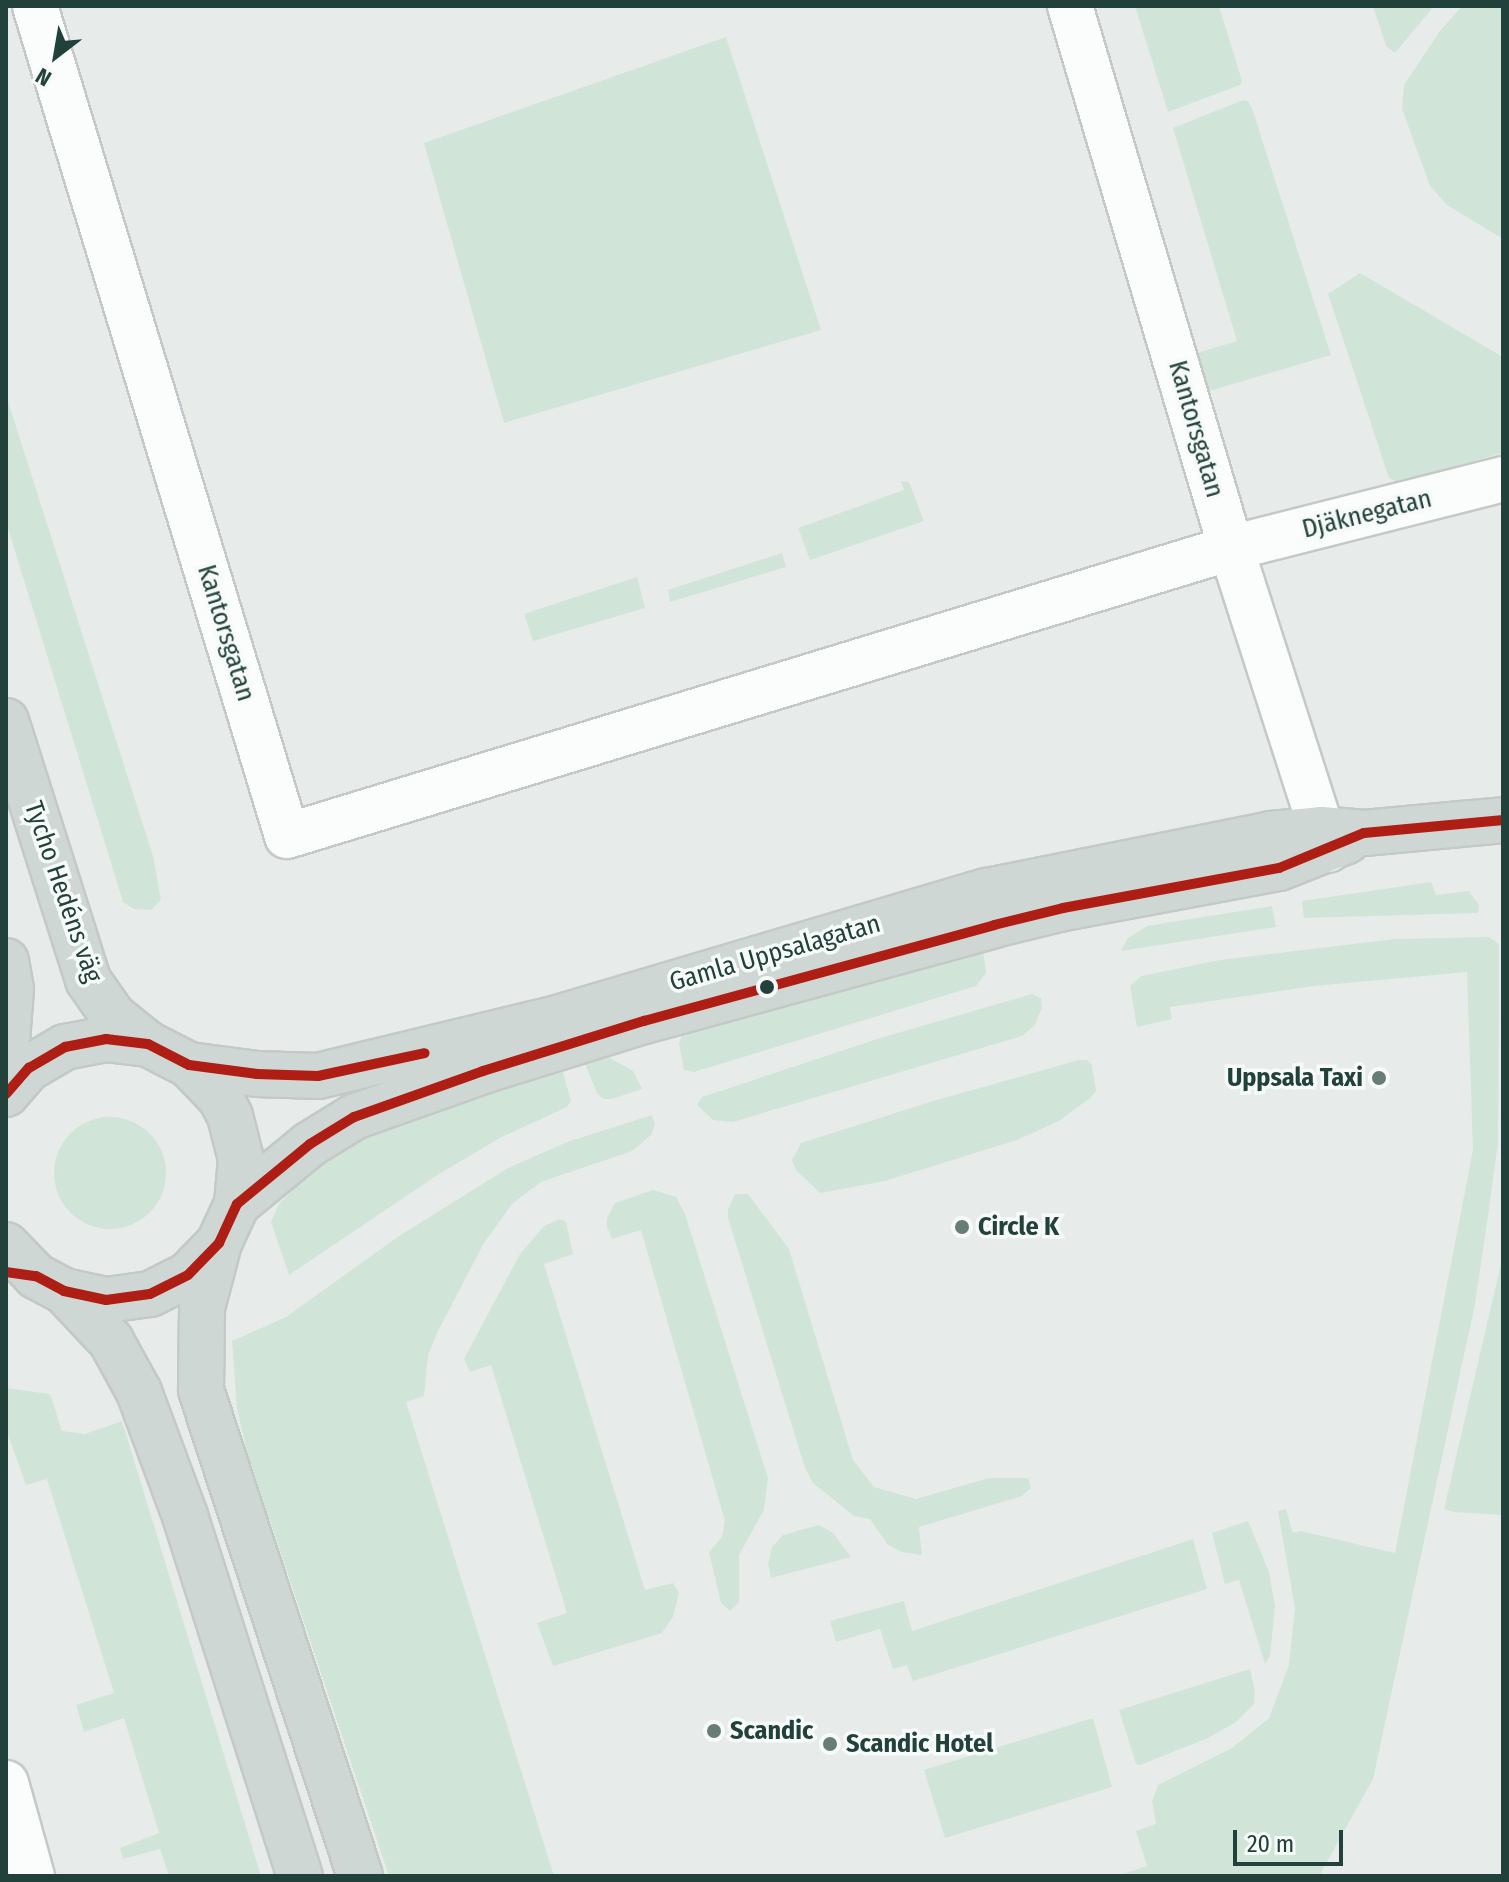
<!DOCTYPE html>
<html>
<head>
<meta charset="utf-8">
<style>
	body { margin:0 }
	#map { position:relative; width:1509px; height:1882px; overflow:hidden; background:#e7ecea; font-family:"Fira Sans Condensed",sans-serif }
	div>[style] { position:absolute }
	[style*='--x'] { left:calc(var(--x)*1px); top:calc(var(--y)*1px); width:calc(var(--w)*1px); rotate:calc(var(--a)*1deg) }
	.green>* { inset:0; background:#d0e5d8 }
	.round { border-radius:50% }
	.roads { filter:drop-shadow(2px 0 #c4c9c7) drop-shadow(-2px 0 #c4c9c7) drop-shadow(0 2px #c4c9c7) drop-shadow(0 -2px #c4c9c7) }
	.minor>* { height:44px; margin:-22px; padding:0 22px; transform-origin:22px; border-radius:22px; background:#fbfcfc }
	.major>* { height:44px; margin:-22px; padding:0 22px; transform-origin:22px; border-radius:22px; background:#cfd7d5 }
	.bus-1>* { height:10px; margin:-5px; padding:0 5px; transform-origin:5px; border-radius:5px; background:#af1e14 }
	.dots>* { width:22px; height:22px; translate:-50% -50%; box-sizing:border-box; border:4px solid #f6faf8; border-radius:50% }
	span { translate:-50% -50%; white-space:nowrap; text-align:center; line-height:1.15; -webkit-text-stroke:7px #f6faf8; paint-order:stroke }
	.street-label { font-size:26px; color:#23413b }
	.poi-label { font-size:26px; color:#23413b; font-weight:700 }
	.right { translate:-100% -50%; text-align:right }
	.left { translate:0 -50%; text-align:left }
	.frame { position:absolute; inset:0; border:8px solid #23413b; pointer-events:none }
	.north { position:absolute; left:16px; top:16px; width:80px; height:80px; -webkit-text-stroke:6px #f6faf8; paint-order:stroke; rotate:211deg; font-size:22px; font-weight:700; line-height:32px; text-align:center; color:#23413b }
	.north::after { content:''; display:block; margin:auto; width:28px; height:36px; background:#23413b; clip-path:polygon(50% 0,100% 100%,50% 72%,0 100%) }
	.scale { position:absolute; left:1233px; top:1830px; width:110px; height:36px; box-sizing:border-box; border:4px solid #23413b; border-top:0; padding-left:10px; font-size:24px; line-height:28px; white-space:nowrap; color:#23413b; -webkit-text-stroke:6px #f6faf8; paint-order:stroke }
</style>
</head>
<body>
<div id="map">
	<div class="green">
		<i style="clip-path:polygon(1135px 6px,1219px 6px,1242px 81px,1240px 85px,1168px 112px)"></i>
		<i style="clip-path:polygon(1373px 6px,1434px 6px,1395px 53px,1386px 46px)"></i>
		<i style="clip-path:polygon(1462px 6px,1503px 6px,1503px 239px,1447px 205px,1430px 186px,1402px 109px,1404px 85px,1440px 31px)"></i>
		<i style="clip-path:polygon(726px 37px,821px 330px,504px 423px,424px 143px)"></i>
		<i style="clip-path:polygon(1243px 100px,1248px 101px,1253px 111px,1331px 355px,1209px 391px,1197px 353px,1237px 341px,1173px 128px)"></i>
		<i style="clip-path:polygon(1360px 273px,1503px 357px,1503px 453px,1397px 482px,1389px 478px,1328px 294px)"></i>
		<i style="clip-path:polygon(6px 395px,153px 856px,161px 900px,151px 910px,134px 909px,123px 902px,6px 522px)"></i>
		<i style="clip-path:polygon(901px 481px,909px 482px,924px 521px,810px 560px,798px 528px,904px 490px)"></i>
		<i style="clip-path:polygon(782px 553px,786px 567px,670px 602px,668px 590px)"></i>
		<i style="clip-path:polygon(637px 577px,645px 608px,533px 641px,524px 614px)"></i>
		<i style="clip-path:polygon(1431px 882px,1436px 895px,1469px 891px,1479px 905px,1478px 913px,1304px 918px,1302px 901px)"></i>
		<i style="clip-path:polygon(1272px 906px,1276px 927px,1121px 951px,1128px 938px,1147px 926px)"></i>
		<i style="clip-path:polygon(1489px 937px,1499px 944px,1499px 991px,1498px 1143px,1487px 1223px,1475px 1304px,1373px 1779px,1319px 1876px,1117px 1876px,1147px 1866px,1136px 1831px,1156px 1824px,1152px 1801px,1158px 1785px,1232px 1748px,1269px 1718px,1289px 1665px,1295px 1608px,1278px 1511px,1286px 1509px,1293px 1533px,1301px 1531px,1395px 1553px,1473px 1150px,1467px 972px,1314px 986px,1170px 1007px,1172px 1019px,1137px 1027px,1130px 986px,1141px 976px,1220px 960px,1395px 939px)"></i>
		<i style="clip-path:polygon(983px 950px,986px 973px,976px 986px,694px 1072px,684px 1070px,679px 1043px,684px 1029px)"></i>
		<i style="clip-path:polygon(1032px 994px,1041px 998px,1042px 1008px,1034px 1026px,1022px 1036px,733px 1122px,713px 1120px,697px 1105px,702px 1097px,877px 1039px)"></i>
		<i style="clip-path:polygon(605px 1055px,633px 1071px,642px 1089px,612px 1099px,603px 1099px,597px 1093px,583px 1059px)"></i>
		<i style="clip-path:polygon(1079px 1060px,1087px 1060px,1092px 1065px,1096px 1091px,1090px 1098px,1059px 1121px,1017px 1140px,885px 1181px,820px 1193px,796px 1170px,792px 1160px,801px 1143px,933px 1101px)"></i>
		<i style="clip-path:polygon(561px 1065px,571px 1101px,567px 1107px,500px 1138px,439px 1174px,289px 1275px,271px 1222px,279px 1204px,314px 1168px,372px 1129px)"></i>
		<i style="clip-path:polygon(652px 1115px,655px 1125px,651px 1135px,632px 1151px,541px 1182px,512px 1204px,484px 1243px,437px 1333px,428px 1356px,424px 1396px,406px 1402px,554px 1876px,389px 1876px,247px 1452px,237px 1408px,232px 1341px,286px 1317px,399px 1236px,508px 1168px,567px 1142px)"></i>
		<i class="round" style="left:54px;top:1117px;width:112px;height:112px"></i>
		<i style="clip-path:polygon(653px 1190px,676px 1197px,685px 1214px,768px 1478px,764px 1510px,739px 1555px,739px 1602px,730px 1611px,721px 1603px,709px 1552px,722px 1537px,725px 1521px,641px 1230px,612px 1239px,607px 1227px,607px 1218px,615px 1203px)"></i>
		<i style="clip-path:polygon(735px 1194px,748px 1194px,789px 1249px,853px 1460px,874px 1487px,916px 1499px,989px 1478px,1028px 1478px,1031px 1488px,1022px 1496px,919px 1527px,922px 1555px,902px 1552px,888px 1545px,870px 1519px,854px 1516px,813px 1483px,805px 1468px,728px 1218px,728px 1209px)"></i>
		<i style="clip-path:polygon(560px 1219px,566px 1222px,573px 1254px,544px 1264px,645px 1590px,673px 1583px,679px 1593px,673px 1617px,662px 1633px,553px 1666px,537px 1623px,567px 1613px,491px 1365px,470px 1372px,464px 1359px,520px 1254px,544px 1226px)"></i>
		<i style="clip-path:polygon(1503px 1255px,1503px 1515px,1454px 1512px,1444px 1509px)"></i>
		<i style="clip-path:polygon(6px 1388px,50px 1394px,62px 1431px,85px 1434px,122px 1421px,261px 1876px,169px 1876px,160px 1849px,123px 1859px,120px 1848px,159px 1833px,124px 1718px,84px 1732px,76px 1705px,114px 1693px,47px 1479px,26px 1485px,6px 1429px)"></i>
		<i style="clip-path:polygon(1248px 1521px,1269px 1572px,1275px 1606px,1270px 1656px,1265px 1664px,1239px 1580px,1225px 1584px,1212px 1533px)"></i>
		<i style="clip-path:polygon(819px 1525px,833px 1533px,851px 1557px,771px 1578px,768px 1563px,772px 1547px,783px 1535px)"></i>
		<i style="clip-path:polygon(1193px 1539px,1207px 1589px,913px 1681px,907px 1665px,893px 1669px,880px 1629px,836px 1642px,830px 1621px,904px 1601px,912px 1631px)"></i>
		<i style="clip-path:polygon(1250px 1669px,1255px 1692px,1254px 1704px,1236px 1722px,1208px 1738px,1140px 1765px,1136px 1764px,1119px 1710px)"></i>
		<i style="clip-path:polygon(1093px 1718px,1112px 1787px,945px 1838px,924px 1770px)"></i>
	</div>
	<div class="roads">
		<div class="minor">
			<i style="--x:35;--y:6;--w:867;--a:73.11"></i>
			<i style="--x:287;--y:836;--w:987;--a:-16.97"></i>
			<i style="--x:1231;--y:548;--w:281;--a:-14.2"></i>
			<i style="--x:1070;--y:6;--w:565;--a:73.46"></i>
			<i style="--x:1231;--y:548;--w:317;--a:72.2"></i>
			<i style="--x:6;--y:1783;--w:97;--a:74.4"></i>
		</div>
		<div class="major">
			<i style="--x:6;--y:721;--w:272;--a:72.4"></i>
			<i style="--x:88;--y:980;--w:44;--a:55.2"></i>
			<i style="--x:113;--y:1016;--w:45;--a:38.7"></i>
			<i style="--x:6;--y:961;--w:28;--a:80"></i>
			<i style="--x:11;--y:989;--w:65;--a:94.4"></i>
			<i style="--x:189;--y:1065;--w:69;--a:7.5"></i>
			<i style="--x:257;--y:1074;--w:61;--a:1.9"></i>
			<i style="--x:318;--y:1076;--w:246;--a:-13.6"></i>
			<i style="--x:557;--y:1018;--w:448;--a:-16.5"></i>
			<i style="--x:987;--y:891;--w:290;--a:-11.3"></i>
			<i style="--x:1271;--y:834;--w:50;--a:-5.7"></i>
			<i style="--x:1321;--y:829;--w:43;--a:5.3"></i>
			<i style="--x:1364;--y:833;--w:140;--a:-5.3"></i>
			<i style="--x:6;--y:1094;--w:35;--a:-49"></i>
			<i style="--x:29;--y:1068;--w:42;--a:-30.3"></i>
			<i style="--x:65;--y:1047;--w:42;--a:-11"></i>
			<i style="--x:106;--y:1039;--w:42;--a:6.8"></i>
			<i style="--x:148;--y:1044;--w:46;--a:27.1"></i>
			<i style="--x:189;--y:1065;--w:45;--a:45.9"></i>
			<i style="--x:220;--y:1097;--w:21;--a:62"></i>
			<i style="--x:230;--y:1116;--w:44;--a:75.7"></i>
			<i style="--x:241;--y:1159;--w:45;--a:95.1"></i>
			<i style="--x:237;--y:1204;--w:43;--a:114.8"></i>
			<i style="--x:219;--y:1243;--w:45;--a:134.1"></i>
			<i style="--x:188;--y:1275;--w:42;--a:153.4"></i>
			<i style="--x:150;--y:1294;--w:44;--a:172.2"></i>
			<i style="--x:106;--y:1300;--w:43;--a:-167.9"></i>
			<i style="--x:64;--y:1291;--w:32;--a:-152"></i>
			<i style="--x:36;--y:1276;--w:43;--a:-134.1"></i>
			<i style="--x:237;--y:1204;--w:94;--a:-39.4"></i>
			<i style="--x:310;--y:1144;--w:52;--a:-31.5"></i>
			<i style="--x:354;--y:1117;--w:137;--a:-19.6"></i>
			<i style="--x:483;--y:1071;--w:169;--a:-17.3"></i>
			<i style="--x:644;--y:1021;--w:363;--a:-15.3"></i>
			<i style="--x:994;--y:925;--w:71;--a:-13.8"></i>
			<i style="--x:1063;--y:908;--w:220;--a:-10.5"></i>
			<i style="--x:1279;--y:868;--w:73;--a:-21.7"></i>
			<i style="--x:219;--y:1243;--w:67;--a:104.7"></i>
			<i style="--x:202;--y:1308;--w:82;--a:90.7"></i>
			<i style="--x:201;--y:1390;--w:511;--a:71.88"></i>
			<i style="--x:64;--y:1291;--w:69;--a:46.8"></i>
			<i style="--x:111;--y:1341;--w:58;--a:61.2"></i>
			<i style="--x:139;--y:1392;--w:132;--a:69.6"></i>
			<i style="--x:185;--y:1516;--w:378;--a:72.3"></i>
		</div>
	</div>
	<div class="bus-1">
		<i style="--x:6;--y:1094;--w:35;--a:-49"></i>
		<i style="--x:29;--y:1068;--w:42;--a:-30.3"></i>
		<i style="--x:65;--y:1047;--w:42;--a:-11"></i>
		<i style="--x:106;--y:1039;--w:42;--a:6.8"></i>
		<i style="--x:148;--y:1044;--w:46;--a:27.1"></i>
		<i style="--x:189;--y:1065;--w:69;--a:7.5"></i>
		<i style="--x:257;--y:1074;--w:61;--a:1.9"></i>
		<i style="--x:318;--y:1076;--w:109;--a:-12.1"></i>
		<i style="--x:6;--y:1272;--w:30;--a:8"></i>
		<i style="--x:36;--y:1276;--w:32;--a:28"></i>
		<i style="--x:64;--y:1291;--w:43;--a:12.1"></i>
		<i style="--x:106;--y:1300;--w:44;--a:-7.8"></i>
		<i style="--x:150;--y:1294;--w:42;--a:-26.6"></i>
		<i style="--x:188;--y:1275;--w:45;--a:-45.9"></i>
		<i style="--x:219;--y:1243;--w:43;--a:-65.2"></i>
		<i style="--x:237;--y:1204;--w:94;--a:-39.4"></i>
		<i style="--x:310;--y:1144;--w:52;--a:-31.5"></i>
		<i style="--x:354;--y:1117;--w:137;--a:-19.6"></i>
		<i style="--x:483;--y:1071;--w:169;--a:-17.3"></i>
		<i style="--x:644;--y:1021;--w:363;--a:-15.3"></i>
		<i style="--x:994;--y:925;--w:71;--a:-13.8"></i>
		<i style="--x:1063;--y:908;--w:220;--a:-10.5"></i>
		<i style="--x:1279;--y:868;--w:92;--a:-22.4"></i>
		<i style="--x:1364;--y:833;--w:140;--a:-5.3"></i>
	</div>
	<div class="dots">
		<i style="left:767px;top:987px;background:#23413b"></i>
		<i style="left:1379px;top:1078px;background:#687d78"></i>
		<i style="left:962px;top:1227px;background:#687d78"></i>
		<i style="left:714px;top:1731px;background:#687d78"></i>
		<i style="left:830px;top:1744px;background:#687d78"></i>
	</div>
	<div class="street-label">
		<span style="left:1196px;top:429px;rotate:74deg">Kantorsgatan</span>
		<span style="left:1367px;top:514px;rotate:-14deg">Djäknegatan</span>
		<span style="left:226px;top:633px;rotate:73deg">Kantorsgatan</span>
		<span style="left:63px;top:892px;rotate:71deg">Tycho Hedéns väg</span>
		<span style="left:775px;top:953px;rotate:-16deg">Gamla Uppsalagatan</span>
	</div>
	<div class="poi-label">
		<span class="right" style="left:1363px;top:1078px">Uppsala Taxi</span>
		<span class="left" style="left:978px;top:1227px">Circle K</span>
		<span class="left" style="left:730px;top:1731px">Scandic</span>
		<span class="left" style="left:846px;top:1744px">Scandic Hotel</span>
	</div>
	<div class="frame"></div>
	<div class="north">N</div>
	<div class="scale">20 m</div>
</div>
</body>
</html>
